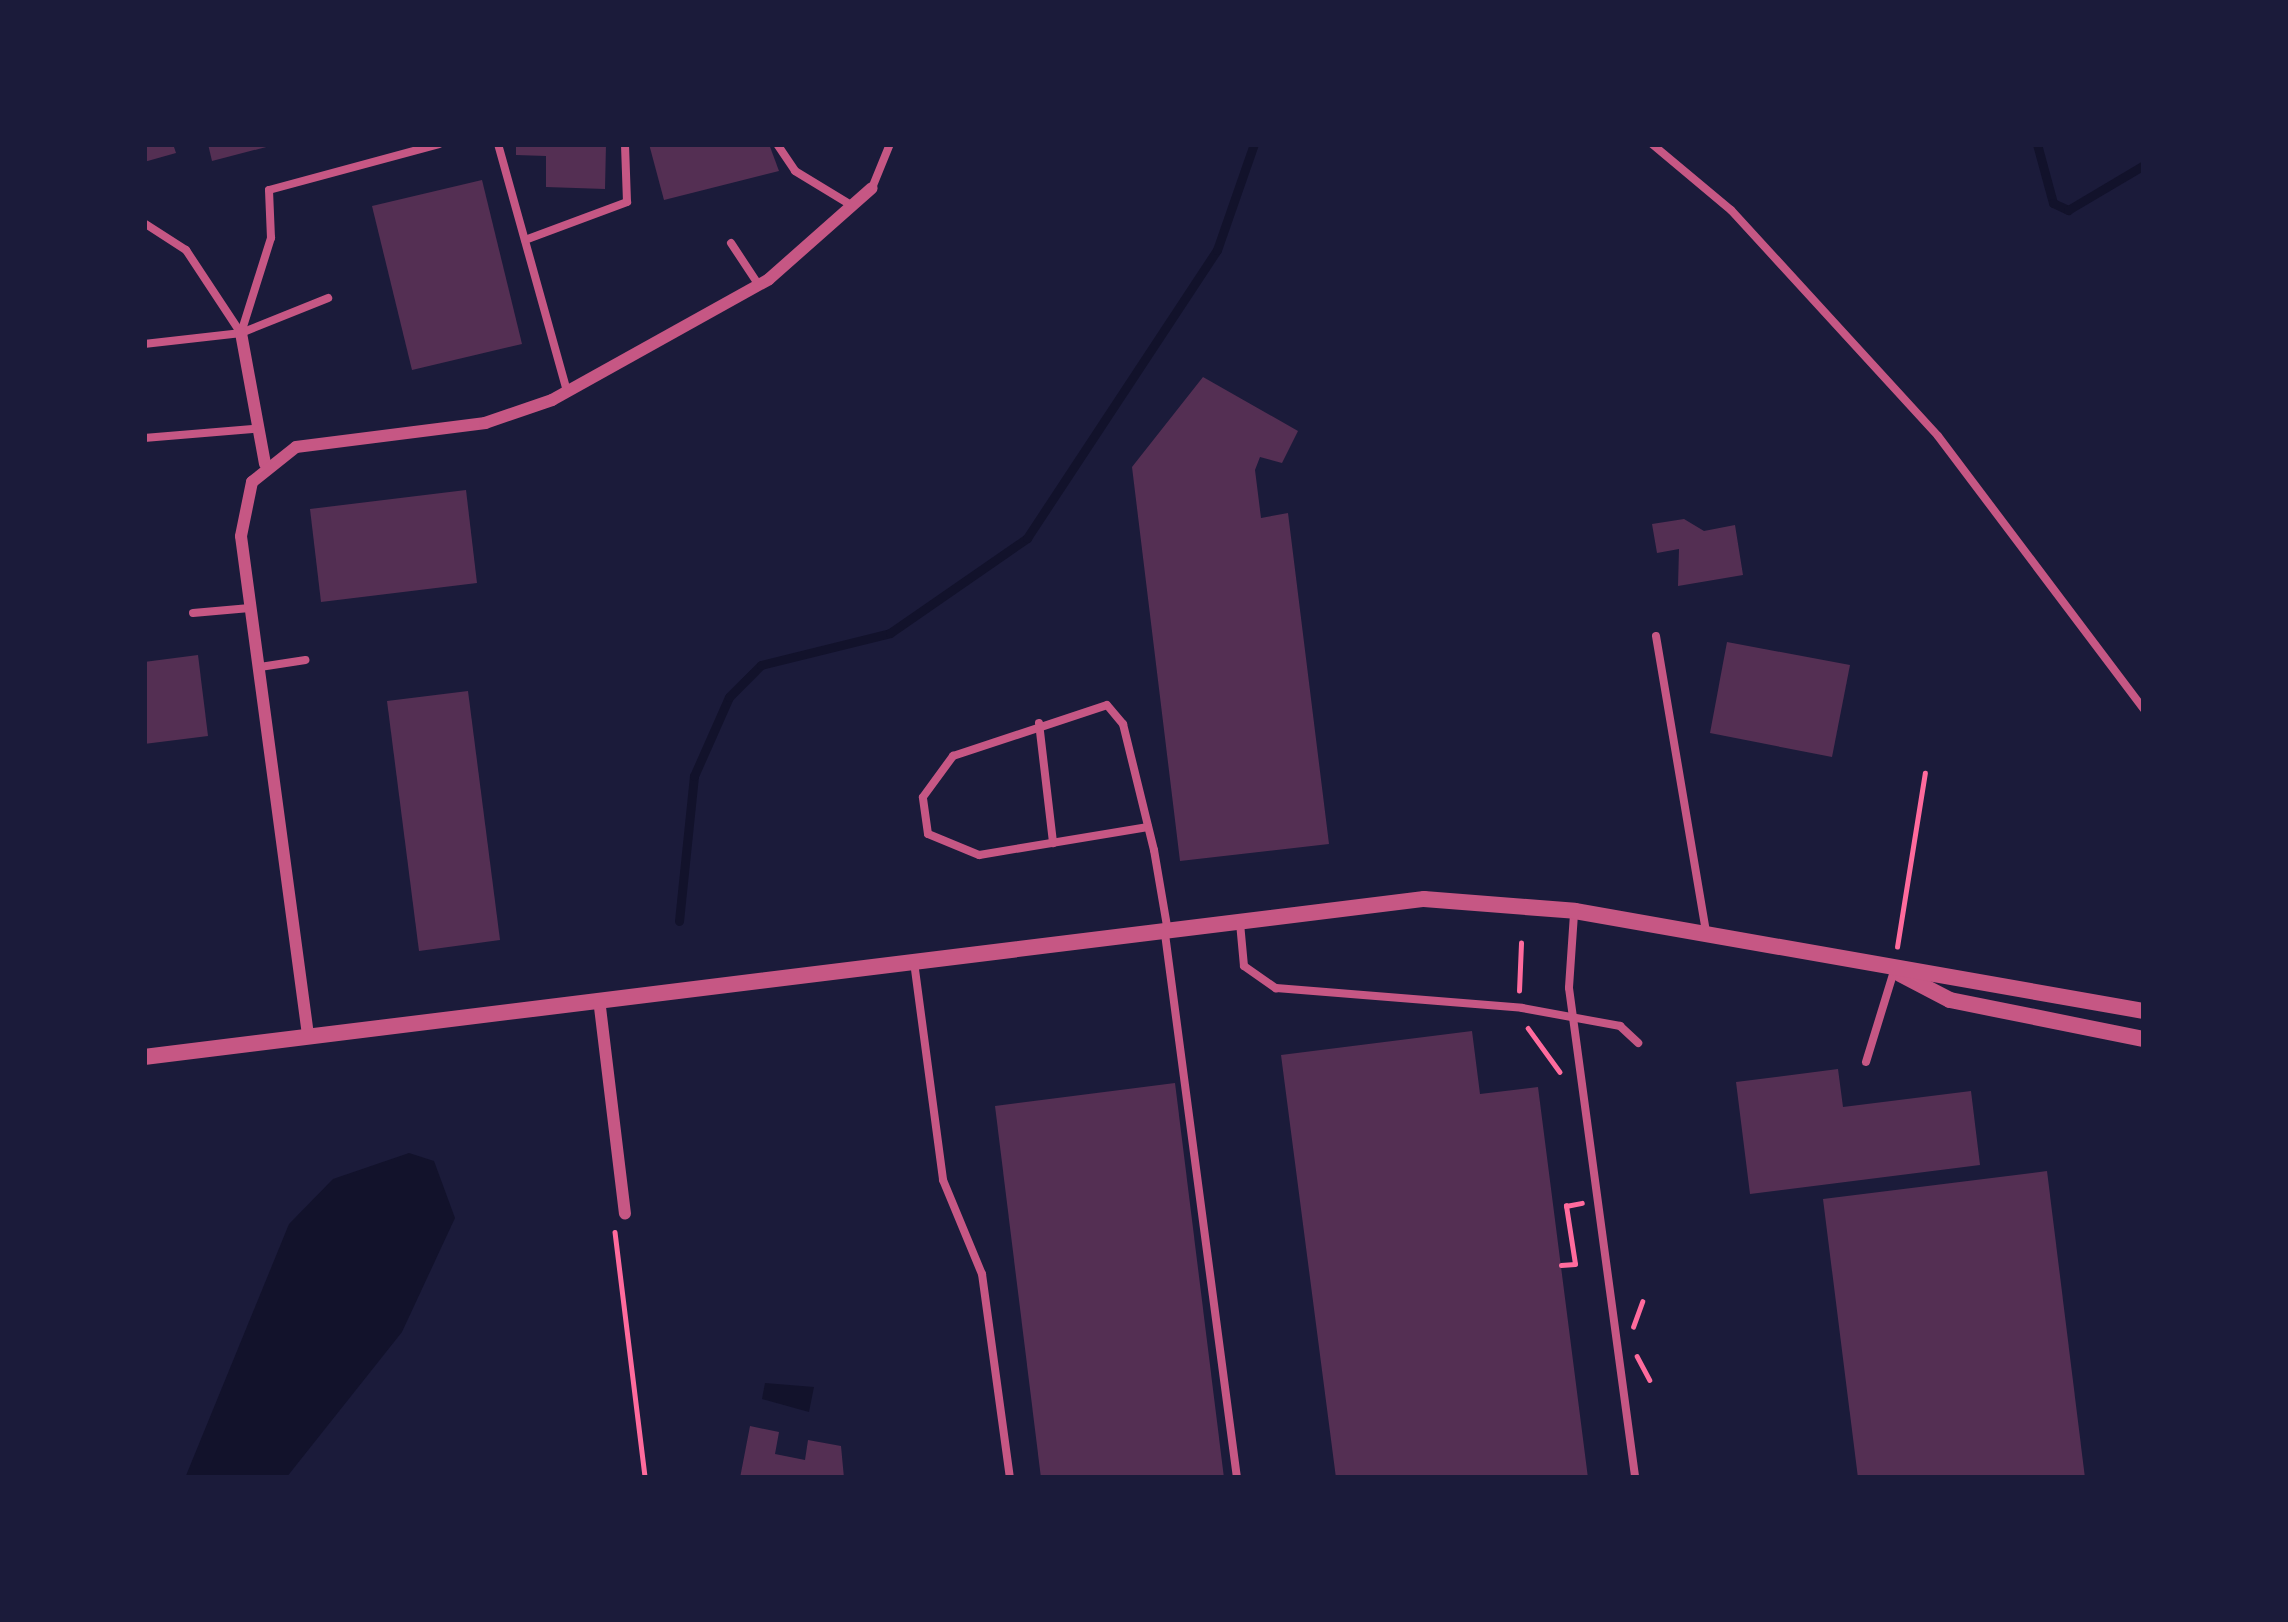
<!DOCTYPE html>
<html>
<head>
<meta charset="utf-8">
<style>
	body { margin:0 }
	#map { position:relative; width:2288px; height:1622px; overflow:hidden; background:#1b1b3a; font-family:Helvetica,sans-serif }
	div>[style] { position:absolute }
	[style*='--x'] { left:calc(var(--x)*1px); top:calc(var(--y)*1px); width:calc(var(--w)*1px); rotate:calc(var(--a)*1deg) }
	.water>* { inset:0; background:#12122b }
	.stream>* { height:9px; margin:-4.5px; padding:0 4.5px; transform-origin:4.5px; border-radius:4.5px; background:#12122b }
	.building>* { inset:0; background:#542f53 }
	.path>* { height:4.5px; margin:-2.25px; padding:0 2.25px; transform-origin:2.25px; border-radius:2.25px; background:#ff6b9d }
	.service>* { height:8px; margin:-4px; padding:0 4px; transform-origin:4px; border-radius:4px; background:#c65784 }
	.minor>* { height:12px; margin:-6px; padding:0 6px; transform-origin:6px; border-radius:6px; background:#c65784 }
	.tertiary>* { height:16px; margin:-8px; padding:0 8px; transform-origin:8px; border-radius:8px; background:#c65784 }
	span { translate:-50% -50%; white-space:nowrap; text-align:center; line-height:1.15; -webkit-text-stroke:12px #1b1b3a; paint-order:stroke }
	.frame { position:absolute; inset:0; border:147px solid #1b1b3a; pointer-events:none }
</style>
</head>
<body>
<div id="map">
	<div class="water">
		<i style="clip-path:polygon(409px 1153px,434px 1161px,455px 1218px,402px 1332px,286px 1478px,185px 1478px,289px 1224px,333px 1179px)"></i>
		<i style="clip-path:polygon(765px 1383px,814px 1387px,809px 1412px,762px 1399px)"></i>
	</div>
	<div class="stream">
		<i style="--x:2037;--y:144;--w:61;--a:74.8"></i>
		<i style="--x:2053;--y:203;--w:17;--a:25"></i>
		<i style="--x:2068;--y:210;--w:88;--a:-30.6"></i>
		<i style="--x:679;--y:921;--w:146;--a:-84.1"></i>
		<i style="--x:694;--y:776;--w:86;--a:-66.1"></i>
		<i style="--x:729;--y:697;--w:45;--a:-45"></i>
		<i style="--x:761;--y:665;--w:133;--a:-13.9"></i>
		<i style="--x:890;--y:633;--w:167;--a:-34.7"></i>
		<i style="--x:1027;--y:538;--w:345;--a:-56.6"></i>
		<i style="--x:1217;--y:250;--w:112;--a:-70.8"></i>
	</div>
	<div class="building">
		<i style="clip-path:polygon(144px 144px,173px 144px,176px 153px,144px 162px)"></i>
		<i style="clip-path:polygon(208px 144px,269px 144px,270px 146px,212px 161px)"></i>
		<i style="clip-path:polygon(516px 144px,606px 144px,605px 189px,546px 187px,546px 156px,516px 155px)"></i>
		<i style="clip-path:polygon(649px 144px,769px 144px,779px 171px,664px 200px)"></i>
		<i style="clip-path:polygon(482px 180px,522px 344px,412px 370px,372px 206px)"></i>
		<i style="clip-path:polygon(1203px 377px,1298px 431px,1282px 463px,1260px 457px,1255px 470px,1261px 518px,1288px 513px,1329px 844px,1180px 861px,1132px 467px)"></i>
		<i style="clip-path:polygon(466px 490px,477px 583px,321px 602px,310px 509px)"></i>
		<i style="clip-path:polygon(1684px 519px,1704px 531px,1735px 525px,1743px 575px,1678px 586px,1679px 549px,1657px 553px,1652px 524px)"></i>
		<i style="clip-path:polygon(1727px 642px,1850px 665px,1832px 757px,1710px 733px)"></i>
		<i style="clip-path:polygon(198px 655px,208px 736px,144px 744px,144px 662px)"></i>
		<i style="clip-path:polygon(468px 691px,500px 940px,419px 951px,387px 701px)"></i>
		<i style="clip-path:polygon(1472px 1031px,1480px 1094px,1538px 1087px,1588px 1478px,1336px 1478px,1281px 1055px)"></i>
		<i style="clip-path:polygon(1838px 1069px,1843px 1107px,1971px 1091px,1980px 1165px,1750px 1194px,1736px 1082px)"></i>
		<i style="clip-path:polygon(1175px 1083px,1224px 1478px,1041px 1478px,995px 1106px)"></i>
		<i style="clip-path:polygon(2047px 1171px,2085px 1478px,1858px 1478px,1823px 1199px)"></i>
		<i style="clip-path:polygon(750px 1426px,779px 1432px,775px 1454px,805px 1460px,808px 1440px,841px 1446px,844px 1478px,740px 1478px)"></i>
	</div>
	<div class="path">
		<i style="--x:1897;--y:947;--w:176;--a:-80.9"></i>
		<i style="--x:1519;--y:991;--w:48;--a:-87.6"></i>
		<i style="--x:1528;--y:1028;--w:54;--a:54"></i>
		<i style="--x:615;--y:1232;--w:248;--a:83"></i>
		<i style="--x:1561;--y:1265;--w:14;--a:-4"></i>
		<i style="--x:1575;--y:1264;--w:59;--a:-98.8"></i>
		<i style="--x:1566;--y:1206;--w:16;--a:-11"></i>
		<i style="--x:1633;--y:1327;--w:27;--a:-70"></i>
		<i style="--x:1637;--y:1356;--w:27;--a:62"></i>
	</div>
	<div class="service">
		<i style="--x:498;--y:144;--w:256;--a:74.4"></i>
		<i style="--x:777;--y:144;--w:32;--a:56"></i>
		<i style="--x:795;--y:171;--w:66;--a:31.3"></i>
		<i style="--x:1652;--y:144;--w:103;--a:39.9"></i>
		<i style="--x:1731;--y:210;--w:306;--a:47.5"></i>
		<i style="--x:1938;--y:436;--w:342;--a:53"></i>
		<i style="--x:872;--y:188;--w:48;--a:-67.8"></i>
		<i style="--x:144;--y:223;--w:50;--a:32.7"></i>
		<i style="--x:186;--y:250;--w:98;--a:56.6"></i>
		<i style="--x:525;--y:240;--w:109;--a:-20.4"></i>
		<i style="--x:627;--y:202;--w:58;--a:-92"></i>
		<i style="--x:731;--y:243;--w:49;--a:56.6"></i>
		<i style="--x:241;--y:333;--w:100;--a:-72.5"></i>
		<i style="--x:271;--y:238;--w:48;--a:-92.4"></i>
		<i style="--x:269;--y:190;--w:176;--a:-15.1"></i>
		<i style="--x:144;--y:344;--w:98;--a:-6.5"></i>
		<i style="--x:241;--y:333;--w:94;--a:-21.9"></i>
		<i style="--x:144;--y:438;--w:109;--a:-4.7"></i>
		<i style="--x:193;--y:613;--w:57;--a:-5"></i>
		<i style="--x:1656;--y:636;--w:299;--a:80.4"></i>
		<i style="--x:260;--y:667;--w:46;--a:-8.8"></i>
		<i style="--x:1039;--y:723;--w:121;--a:83.3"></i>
		<i style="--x:1148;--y:827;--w:171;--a:170.6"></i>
		<i style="--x:979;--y:855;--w:55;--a:-157.6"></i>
		<i style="--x:928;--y:834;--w:37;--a:-98"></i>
		<i style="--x:923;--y:797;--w:51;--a:-53.8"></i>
		<i style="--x:953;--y:756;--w:162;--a:-18.3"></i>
		<i style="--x:1107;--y:705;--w:25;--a:50"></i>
		<i style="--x:1123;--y:724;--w:130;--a:76.2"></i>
		<i style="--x:1154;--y:850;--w:77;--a:80.3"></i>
		<i style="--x:1574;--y:914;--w:74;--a:93.9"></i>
		<i style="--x:1569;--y:988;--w:494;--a:82.3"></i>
		<i style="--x:1240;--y:923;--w:43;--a:84.7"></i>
		<i style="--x:1244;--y:966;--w:39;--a:35"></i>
		<i style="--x:1276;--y:988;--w:247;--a:4.6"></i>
		<i style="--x:1522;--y:1008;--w:100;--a:10.4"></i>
		<i style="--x:1620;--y:1026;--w:25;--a:43"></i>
		<i style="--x:1165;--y:934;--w:549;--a:82.46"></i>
		<i style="--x:914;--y:962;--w:220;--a:82.4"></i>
		<i style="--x:943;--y:1180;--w:102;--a:67.5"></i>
		<i style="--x:982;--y:1274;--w:206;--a:82.2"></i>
		<i style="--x:1866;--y:1062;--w:95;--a:-72.9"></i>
	</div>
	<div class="minor">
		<i style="--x:241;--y:333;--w:133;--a:79.6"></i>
		<i style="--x:599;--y:999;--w:216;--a:83.1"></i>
		<i style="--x:308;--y:1035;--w:503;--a:-97.65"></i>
		<i style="--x:241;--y:536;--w:55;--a:-78.5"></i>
		<i style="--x:252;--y:482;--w:56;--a:-38.5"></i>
		<i style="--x:296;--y:447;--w:191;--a:-7.2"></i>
		<i style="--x:485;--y:423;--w:71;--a:-18.9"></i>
		<i style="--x:552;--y:400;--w:248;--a:-29.1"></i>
		<i style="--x:769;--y:279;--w:137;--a:-41.5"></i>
	</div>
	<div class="tertiary">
		<i style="--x:1900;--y:974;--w:56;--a:27.5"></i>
		<i style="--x:1950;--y:1000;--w:198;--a:11.4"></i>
		<i style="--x:144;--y:1057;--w:1290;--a:-7.04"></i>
		<i style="--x:1424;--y:899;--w:151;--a:4.5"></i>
		<i style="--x:1575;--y:911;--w:578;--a:9.97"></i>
	</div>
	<div class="frame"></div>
</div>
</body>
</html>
